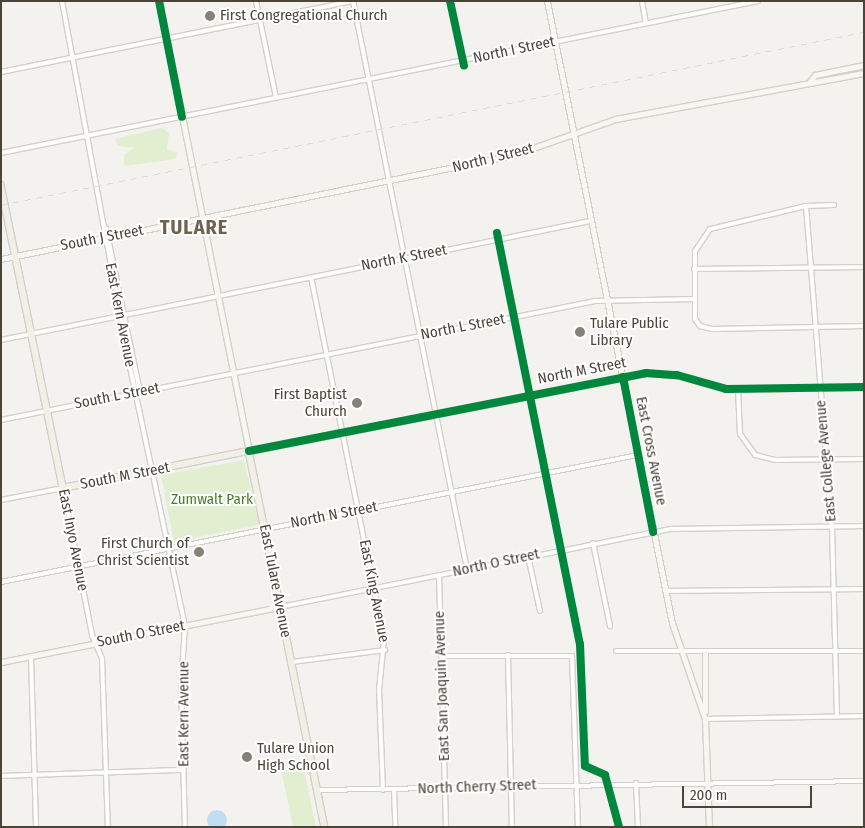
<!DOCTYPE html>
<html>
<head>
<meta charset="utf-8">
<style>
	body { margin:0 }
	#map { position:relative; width:865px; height:828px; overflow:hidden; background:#f4f2ee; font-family:"Fira Sans Condensed",sans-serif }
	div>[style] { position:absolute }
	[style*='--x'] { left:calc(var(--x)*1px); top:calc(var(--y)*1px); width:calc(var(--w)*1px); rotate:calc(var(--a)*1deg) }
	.green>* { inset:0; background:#e1eecf }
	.water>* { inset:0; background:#c0ddf1 }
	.round { border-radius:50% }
	.roads { filter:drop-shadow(1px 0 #d2d0cb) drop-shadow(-1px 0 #d2d0cb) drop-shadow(0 1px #d2d0cb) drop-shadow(0 -1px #d2d0cb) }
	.street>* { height:4px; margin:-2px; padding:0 2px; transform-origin:2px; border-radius:2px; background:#fdfdfc }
	.secondary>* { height:5px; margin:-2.5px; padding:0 2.5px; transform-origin:2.5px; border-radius:2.5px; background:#f7f6f1 }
	.primary>* { height:5.5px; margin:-2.75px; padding:0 2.75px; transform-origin:2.75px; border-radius:2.75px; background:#f2efe6 }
	.rail>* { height:1px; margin-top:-0.5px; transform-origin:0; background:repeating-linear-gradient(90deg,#dbdbda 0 6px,transparent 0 12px) }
	.cycleway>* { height:8px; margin:-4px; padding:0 4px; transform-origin:4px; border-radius:4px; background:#00873e }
	.dots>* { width:14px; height:14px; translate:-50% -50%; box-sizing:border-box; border:2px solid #fff; border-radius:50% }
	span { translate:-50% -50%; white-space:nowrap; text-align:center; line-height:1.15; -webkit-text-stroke:4px #fff; paint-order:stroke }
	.poi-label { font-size:15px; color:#4b4439 }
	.left { translate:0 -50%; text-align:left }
	.right { translate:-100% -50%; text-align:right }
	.street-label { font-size:15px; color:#4b4439 }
	.park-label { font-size:15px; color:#4a7f2a }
	.district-label { font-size:20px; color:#6e6250; font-weight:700; letter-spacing:1px }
	.frame { position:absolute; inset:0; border:2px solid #4b4439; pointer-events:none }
	.scale { position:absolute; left:682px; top:786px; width:130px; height:22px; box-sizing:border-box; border:2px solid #4b4439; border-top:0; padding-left:6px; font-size:15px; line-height:18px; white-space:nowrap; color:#4b4439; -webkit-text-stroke:4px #fff; paint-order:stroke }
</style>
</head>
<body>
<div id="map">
	<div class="green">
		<i style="clip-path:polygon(162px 128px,169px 133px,167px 149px,177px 153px,176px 159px,124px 166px,124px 154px,135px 148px,118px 146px,115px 139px)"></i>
		<i style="clip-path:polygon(244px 460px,259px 525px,174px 542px,161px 475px)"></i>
		<i style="clip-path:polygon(303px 764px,312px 808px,316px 827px,293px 827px,281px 769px)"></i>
	</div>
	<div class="water">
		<i class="round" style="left:207px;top:810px;width:20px;height:20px"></i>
	</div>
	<div class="roads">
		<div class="street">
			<i style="--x:62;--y:1;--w:358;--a:79.5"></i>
			<i style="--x:127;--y:353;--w:279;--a:78"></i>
			<i style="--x:185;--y:626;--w:60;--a:93.8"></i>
			<i style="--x:181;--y:686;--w:141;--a:88.4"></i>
			<i style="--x:256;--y:1;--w:99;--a:78.3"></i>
			<i style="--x:353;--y:1;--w:579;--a:78.65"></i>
			<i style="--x:642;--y:1;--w:22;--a:80"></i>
			<i style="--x:1;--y:72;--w:359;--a:-11.4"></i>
			<i style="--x:1;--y:153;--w:772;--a:-11.35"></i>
			<i style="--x:834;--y:205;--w:28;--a:178"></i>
			<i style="--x:806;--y:206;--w:99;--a:166.5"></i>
			<i style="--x:710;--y:229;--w:27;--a:124"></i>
			<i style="--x:695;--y:251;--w:68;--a:90"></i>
			<i style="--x:695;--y:319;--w:9;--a:54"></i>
			<i style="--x:700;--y:326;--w:12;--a:14"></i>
			<i style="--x:712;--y:329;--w:152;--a:-1.1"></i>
			<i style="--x:806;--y:206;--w:321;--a:85.4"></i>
			<i style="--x:832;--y:526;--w:190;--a:88.5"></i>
			<i style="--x:106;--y:228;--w:167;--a:78.3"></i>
			<i style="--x:694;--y:269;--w:170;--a:-0.7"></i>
			<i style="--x:311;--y:277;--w:370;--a:78.6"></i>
			<i style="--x:384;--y:640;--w:50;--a:95.7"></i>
			<i style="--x:379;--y:690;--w:100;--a:87.7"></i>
			<i style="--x:1;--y:340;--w:601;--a:-11.42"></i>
			<i style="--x:738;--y:389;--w:45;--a:87.5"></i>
			<i style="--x:740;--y:434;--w:26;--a:54"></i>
			<i style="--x:755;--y:455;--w:21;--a:14"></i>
			<i style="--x:775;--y:460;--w:89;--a:-0.6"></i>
			<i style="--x:1;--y:420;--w:606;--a:-11.33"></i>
			<i style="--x:595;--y:301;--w:99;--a:-1.2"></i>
			<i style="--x:1;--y:500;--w:63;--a:-11"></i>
			<i style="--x:63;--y:488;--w:150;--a:78.8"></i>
			<i style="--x:92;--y:635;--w:26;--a:67"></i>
			<i style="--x:102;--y:659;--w:168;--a:88"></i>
			<i style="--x:593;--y:543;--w:85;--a:78.4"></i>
			<i style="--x:528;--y:556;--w:56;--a:77.7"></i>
			<i style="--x:439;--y:575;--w:252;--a:88.4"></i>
			<i style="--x:1;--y:582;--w:650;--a:-11.28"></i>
			<i style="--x:665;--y:591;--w:199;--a:-0.6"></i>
			<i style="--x:280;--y:607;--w:399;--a:-11.3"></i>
			<i style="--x:671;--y:529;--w:193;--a:-0.9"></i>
			<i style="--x:616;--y:651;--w:248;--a:0"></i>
			<i style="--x:508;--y:655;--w:172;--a:88.7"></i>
			<i style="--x:441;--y:656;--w:131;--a:0"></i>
			<i style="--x:572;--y:656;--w:171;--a:88"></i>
			<i style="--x:31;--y:657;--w:170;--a:88.3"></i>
			<i style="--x:292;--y:662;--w:94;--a:-7.4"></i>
			<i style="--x:705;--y:719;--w:159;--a:-1.1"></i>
			<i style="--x:1;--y:776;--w:183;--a:-1.9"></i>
			<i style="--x:636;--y:783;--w:44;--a:87.4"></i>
			<i style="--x:394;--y:789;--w:38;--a:88"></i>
			<i style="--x:317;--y:790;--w:547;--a:-0.94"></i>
		</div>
		<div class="secondary">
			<i style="--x:159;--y:1;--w:459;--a:78.7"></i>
			<i style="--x:249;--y:451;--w:405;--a:-11.1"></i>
			<i style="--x:646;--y:373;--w:31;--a:4"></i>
			<i style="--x:677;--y:375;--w:51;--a:15.9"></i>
			<i style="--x:726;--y:389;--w:138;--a:-0.8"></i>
			<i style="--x:547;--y:1;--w:634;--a:78.64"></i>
			<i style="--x:672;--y:623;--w:102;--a:71"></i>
			<i style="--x:705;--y:719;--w:108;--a:87.9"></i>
			<i style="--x:810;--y:81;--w:8;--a:-50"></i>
			<i style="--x:815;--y:75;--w:50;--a:-11.5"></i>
			<i style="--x:1;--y:259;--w:522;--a:-11.48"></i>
			<i style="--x:513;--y:155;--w:108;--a:-19.4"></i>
			<i style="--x:615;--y:119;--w:253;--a:-10.5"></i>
			<i style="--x:705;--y:653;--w:58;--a:90"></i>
			<i style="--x:1;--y:662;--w:284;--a:-11.2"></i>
		</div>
		<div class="primary">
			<i style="--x:1;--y:185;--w:309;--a:78.4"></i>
			<i style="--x:63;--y:488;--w:190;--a:-11.3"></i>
			<i style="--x:249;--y:451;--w:384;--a:78.6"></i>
		</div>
	</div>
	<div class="rail">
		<i style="--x:1;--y:205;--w:880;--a:-11.34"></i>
	</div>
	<div class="cycleway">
		<i style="--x:159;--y:1;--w:118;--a:78.8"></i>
		<i style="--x:450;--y:1;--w:66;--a:77.8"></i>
		<i style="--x:497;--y:233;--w:419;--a:78.6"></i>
		<i style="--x:580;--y:644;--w:122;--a:87.7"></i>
		<i style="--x:585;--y:766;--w:22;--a:24"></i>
		<i style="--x:605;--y:775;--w:54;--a:74.9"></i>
		<i style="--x:623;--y:377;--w:158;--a:79"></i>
		<i style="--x:249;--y:451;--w:405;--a:-11.1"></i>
		<i style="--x:646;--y:373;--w:31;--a:4"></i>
		<i style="--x:677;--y:375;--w:51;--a:15.9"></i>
		<i style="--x:726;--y:389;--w:138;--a:-0.8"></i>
	</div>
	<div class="dots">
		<i style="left:210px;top:16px;background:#868178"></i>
		<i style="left:580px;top:332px;background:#868178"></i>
		<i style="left:357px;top:403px;background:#868178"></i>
		<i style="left:199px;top:552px;background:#868178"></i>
		<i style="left:247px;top:757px;background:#868178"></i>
	</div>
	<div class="poi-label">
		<span class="left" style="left:220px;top:16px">First Congregational Church</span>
		<span class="left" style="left:590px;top:332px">Tulare Public<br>Library</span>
		<span class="right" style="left:347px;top:403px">First Baptist<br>Church</span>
		<span class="right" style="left:189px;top:552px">First Church of<br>Christ Scientist</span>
		<span class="left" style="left:257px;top:757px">Tulare Union<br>High School</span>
	</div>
	<div class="street-label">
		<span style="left:514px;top:50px;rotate:-12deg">North I Street</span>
		<span style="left:493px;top:158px;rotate:-14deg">North J Street</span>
		<span style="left:102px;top:238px;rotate:-11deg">South J Street</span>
		<span style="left:404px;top:258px;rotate:-11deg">North K Street</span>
		<span style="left:120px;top:315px;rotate:79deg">East Kern Avenue</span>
		<span style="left:463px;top:327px;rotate:-11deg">North L Street</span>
		<span style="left:582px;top:371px;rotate:-11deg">North M Street</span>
		<span style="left:117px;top:396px;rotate:-11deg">South L Street</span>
		<span style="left:651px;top:451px;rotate:79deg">East Cross Avenue</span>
		<span style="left:826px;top:461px;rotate:-95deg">East College Avenue</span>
		<span style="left:125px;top:476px;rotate:-11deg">South M Street</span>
		<span style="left:334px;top:515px;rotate:-11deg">North N Street</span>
		<span style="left:73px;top:540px;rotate:79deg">East Inyo Avenue</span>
		<span style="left:496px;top:563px;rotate:-12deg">North O Street</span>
		<span style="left:275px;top:581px;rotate:79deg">East Tulare Avenue</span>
		<span style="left:374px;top:591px;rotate:79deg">East King Avenue</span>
		<span style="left:141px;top:634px;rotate:-11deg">South O Street</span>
		<span style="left:442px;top:686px;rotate:-92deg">East San Joaquin Avenue</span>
		<span style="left:184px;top:714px;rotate:-90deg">East Kern Avenue</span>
		<span style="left:477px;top:787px;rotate:-2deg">North Cherry Street</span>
	</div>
	<div class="park-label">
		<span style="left:212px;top:500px">Zumwalt Park</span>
	</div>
	<div class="district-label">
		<span style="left:194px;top:227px">TULARE</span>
	</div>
	<div class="frame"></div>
	<div class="scale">200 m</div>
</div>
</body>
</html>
